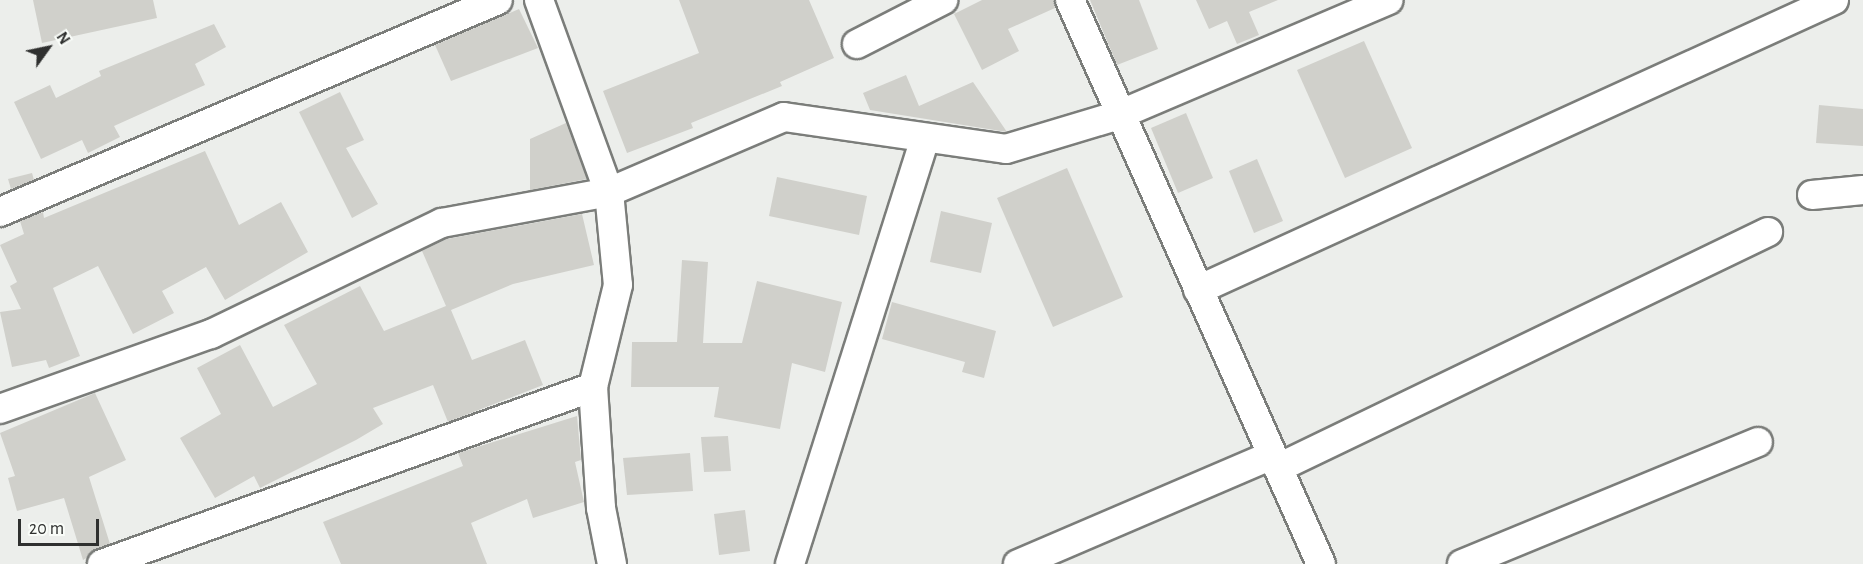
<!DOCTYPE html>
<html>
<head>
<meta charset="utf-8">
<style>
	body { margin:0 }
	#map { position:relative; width:1863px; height:564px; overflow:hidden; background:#eceeeb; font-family:"Alegreya Sans",sans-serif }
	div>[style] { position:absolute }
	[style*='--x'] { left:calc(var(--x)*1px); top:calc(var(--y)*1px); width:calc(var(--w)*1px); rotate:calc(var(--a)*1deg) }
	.building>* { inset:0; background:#d0d0cb }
	.roads { filter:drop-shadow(2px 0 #7b7d7a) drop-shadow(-2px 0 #7b7d7a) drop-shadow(0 2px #7b7d7a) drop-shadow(0 -2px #7b7d7a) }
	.street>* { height:28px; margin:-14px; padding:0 14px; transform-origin:14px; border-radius:14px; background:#fff }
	span { translate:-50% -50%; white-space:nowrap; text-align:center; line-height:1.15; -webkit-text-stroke:6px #f9fcf8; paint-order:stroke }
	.north { position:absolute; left:18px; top:18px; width:60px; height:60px; -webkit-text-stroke:4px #f9fcf8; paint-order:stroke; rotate:57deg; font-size:16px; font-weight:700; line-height:24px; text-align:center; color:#2f302f }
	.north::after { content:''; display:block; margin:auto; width:21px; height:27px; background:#2f302f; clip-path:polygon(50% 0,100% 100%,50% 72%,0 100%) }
	.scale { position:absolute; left:18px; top:519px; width:81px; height:27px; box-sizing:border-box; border:3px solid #2f302f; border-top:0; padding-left:8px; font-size:18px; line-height:21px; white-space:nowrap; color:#2f302f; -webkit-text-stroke:4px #f9fcf8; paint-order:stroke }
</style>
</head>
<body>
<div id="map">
	<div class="building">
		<i style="clip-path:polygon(33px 0,153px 0,157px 18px,42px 43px)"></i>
		<i style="clip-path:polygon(679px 0,809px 0,834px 58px,780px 82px,782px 86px,691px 123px,693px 128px,627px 153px,603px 91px,699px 53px)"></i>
		<i style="clip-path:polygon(982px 0,1054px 0,1055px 8px,1008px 29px,1019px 51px,982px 70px,954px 14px)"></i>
		<i style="clip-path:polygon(1090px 0,1139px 0,1158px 49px,1117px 65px)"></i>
		<i style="clip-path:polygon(1196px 0,1278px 0,1249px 12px,1259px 35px,1237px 44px,1227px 21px,1209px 29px)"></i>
		<i style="clip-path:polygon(519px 9px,538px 48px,451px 81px,435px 45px)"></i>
		<i style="clip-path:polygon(214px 24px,226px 47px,195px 64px,205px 85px,114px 126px,120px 137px,88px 153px,82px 140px,41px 159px,14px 102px,50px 85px,56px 98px,101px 76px,99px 71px)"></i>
		<i style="clip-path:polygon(1364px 41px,1412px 148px,1345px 178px,1297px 70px)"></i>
		<i style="clip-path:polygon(906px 75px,919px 106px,973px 82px,1007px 132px,870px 110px,863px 93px)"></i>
		<i style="clip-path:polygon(340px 92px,364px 140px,346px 148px,378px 204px,352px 218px,299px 112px)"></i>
		<i style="clip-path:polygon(1819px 105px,1863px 109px,1863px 146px,1816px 143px)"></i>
		<i style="clip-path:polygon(1186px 113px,1213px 178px,1178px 193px,1151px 128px)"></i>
		<i style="clip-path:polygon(566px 123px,587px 179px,530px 190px,530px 139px)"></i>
		<i style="clip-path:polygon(205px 151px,239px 225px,281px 202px,308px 252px,225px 300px,206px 267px,162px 291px,174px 313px,133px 334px,98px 266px,53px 288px,80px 356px,49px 368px,46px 360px,12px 367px,0 312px,21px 309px,10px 286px,17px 282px,0 245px,24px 234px,20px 221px,43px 212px,44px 218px)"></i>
		<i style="clip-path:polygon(1257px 159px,1283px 221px,1254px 233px,1229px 171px)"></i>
		<i style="clip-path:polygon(1067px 168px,1123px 297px,1053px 327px,997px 198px)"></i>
		<i style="clip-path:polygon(32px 173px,34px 180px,11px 189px,8px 179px)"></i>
		<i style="clip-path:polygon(777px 177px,867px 196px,859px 235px,769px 216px)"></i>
		<i style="clip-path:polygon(941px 211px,992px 223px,981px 273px,930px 262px)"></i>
		<i style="clip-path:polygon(582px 214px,594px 265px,513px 284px,451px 310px,472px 360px,525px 340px,543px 385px,448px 422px,433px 385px,373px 408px,383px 424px,356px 440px,260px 488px,254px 476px,215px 498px,180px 438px,221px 414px,197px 368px,240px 345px,273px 407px,317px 384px,284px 325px,360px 286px,384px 331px,446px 306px,422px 251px,447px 239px)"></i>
		<i style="clip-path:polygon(682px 260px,708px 262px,703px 343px,742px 343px,757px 281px,842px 302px,825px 372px,792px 363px,780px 429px,714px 417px,719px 387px,631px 387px,632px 342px,677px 342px)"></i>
		<i style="clip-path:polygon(892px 302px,996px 331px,984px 378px,962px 372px,965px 362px,882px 339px)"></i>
		<i style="clip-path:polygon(95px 393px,126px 460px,89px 477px,110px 544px,83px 560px,64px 498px,17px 511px,8px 478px,15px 476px,0 433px)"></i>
		<i style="clip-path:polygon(577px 416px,581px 460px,575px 462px,584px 502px,533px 518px,527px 499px,471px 523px,487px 564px,341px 564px,323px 522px,463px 466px,458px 453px)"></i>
		<i style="clip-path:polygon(728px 436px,731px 471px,704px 472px,701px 437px)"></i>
		<i style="clip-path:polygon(690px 453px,693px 491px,627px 495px,623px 458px)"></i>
		<i style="clip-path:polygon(745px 510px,750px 551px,719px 555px,714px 514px)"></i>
	</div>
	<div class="roads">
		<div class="street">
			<i style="--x:539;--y:0;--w:204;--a:70"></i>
			<i style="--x:609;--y:192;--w:93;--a:84.5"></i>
			<i style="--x:618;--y:285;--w:105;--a:103.8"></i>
			<i style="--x:593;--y:387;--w:121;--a:86.2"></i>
			<i style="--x:601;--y:508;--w:57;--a:78.9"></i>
			<i style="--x:1070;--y:0;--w:617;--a:66.01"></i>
			<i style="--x:857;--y:44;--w:97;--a:-27.1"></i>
			<i style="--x:1812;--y:195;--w:51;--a:-5.6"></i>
			<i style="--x:0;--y:212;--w:541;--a:-23.06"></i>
			<i style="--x:1198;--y:290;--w:699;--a:-24.51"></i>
			<i style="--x:0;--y:409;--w:224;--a:-19.6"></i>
			<i style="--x:211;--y:334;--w:256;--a:-25.7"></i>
			<i style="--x:442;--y:223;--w:170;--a:-10.5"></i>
			<i style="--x:609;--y:192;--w:190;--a:-23.2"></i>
			<i style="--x:784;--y:117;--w:224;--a:8.2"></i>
			<i style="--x:1006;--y:149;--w:118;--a:-16.7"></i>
			<i style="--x:1119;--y:115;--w:293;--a:-23.1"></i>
			<i style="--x:1278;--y:468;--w:544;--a:-25.72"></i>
			<i style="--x:102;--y:564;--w:522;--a:-19.82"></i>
			<i style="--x:790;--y:564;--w:444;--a:-72.4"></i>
			<i style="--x:1018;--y:564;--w:276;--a:-23.2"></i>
			<i style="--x:1462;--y:564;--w:320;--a:-22.4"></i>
		</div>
	</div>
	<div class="north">N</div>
	<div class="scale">20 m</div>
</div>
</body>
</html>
